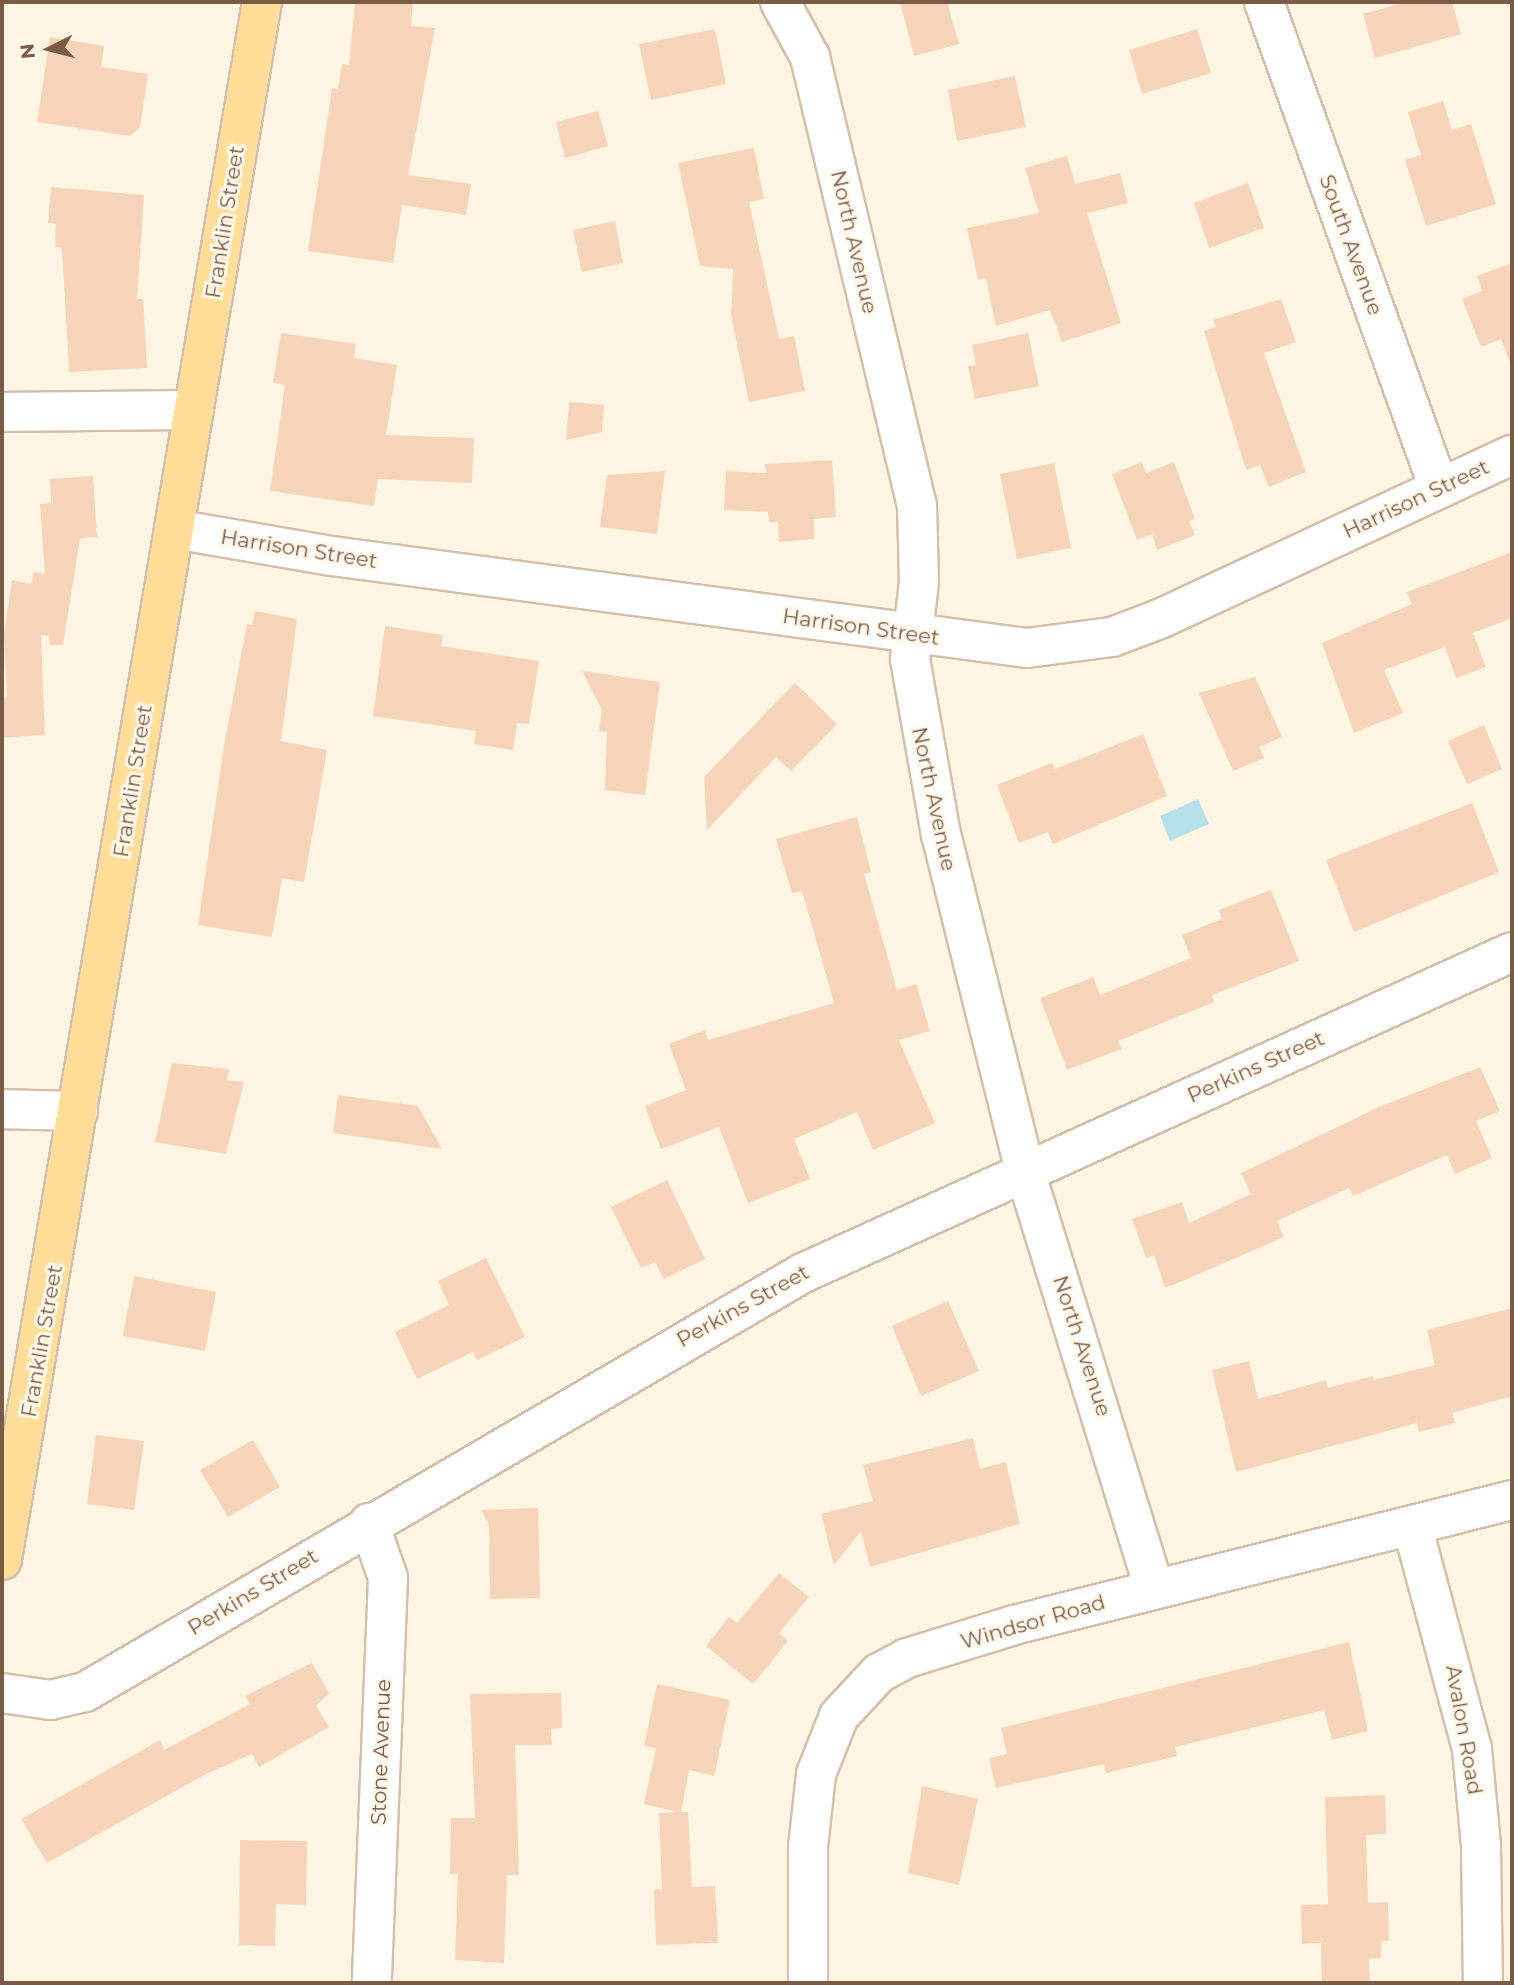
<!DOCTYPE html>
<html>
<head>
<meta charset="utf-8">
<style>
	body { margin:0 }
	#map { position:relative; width:1514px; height:1985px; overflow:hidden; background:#fef5e3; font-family:Montserrat,sans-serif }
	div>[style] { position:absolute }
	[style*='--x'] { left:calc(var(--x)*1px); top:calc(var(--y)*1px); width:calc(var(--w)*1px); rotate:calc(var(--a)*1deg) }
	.water>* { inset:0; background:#b6e0ea }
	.building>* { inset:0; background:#f6d4b8 }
	.roads { filter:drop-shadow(2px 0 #d3bfab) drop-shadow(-2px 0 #d3bfab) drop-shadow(0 2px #d3bfab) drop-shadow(0 -2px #d3bfab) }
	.street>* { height:38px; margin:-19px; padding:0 19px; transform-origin:19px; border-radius:19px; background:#fff }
	.secondary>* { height:38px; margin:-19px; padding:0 19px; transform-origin:19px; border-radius:19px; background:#fff }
	.primary>* { height:38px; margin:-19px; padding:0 19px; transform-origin:19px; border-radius:19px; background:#ffde99 }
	span { translate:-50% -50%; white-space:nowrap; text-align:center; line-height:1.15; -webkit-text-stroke:6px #fff8eb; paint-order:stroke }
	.street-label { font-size:21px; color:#795b46 }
	.frame { position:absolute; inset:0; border:4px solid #795b46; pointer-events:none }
	.north { position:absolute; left:14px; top:14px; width:70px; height:70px; -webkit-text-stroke:5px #fff8eb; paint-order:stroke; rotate:264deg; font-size:19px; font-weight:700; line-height:28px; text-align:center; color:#795b46 }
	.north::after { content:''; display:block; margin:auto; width:24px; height:32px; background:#795b46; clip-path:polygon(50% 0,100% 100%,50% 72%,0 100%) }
</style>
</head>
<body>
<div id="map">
	<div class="water">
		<i style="clip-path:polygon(1198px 799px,1209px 824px,1170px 841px,1160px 816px)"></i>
	</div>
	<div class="building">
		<i style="clip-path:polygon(355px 2px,413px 2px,411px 26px,435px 28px,408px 175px,471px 184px,466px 215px,402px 205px,393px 263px,308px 251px,332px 88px,338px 89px,342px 64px,349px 65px)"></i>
		<i style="clip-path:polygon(900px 2px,947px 2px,959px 44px,914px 56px)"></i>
		<i style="clip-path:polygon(1406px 2px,1452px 2px,1461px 34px,1375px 58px,1363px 14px)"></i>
		<i style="clip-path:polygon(715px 29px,726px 84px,651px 100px,639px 44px)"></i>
		<i style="clip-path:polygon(1197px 29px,1211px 73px,1142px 94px,1129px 50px)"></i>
		<i style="clip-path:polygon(50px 37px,104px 46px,101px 67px,148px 74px,140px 127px,130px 136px,37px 122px)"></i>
		<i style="clip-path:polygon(1015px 76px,1026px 127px,957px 141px,948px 90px)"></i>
		<i style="clip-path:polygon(1443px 101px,1452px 130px,1471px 124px,1496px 204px,1426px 226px,1405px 160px,1421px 155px,1408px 112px)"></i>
		<i style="clip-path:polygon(598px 111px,608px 146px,565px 158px,556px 122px)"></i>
		<i style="clip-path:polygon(754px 148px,764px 199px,749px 202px,779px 339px,794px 336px,805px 391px,749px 402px,731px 316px,733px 269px,700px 266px,678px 163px)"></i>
		<i style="clip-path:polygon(1067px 156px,1075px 184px,1120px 173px,1128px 203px,1087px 213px,1121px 323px,1062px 342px,1050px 310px,996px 326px,986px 278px,978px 280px,967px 228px,1039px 213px,1025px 168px)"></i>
		<i style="clip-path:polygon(1248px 183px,1264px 228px,1209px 248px,1194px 203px)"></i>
		<i style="clip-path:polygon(51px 187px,144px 195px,137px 299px,143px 299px,147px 368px,69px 372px,62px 248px,55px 247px,56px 224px,48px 223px)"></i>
		<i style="clip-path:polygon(615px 221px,623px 263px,582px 272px,573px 230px)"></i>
		<i style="clip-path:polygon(1512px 263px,1512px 362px,1510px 362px,1501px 339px,1481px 347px,1462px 299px,1482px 291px,1477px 276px)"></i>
		<i style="clip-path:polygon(1281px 299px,1296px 342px,1264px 353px,1306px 472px,1269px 487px,1260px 465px,1246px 470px,1204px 331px,1216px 327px,1213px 320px)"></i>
		<i style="clip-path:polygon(281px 333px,356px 344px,354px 358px,397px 365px,386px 435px,474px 438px,472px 483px,378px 479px,374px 506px,270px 491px,285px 385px,273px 383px)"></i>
		<i style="clip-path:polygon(1028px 333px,1039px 386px,975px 399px,968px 366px,976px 365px,972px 345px)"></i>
		<i style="clip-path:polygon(569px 402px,604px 405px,602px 432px,566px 440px)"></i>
		<i style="clip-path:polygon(832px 460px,836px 517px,814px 519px,814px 539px,779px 542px,778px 522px,769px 522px,768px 512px,724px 510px,726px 471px,766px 473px,765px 464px)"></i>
		<i style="clip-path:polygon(1142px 462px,1146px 473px,1174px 462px,1195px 519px,1189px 521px,1195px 535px,1157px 550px,1152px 534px,1137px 540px,1112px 474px)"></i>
		<i style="clip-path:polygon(1054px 463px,1071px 548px,1017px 559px,1000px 474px)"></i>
		<i style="clip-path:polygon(665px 471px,657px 534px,600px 527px,607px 475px)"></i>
		<i style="clip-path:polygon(93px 476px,97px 537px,80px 538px,63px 645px,50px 645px,49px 636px,41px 635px,45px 735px,2px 738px,2px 698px,7px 697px,4px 634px,12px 580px,31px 584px,34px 572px,45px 574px,40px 504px,51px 503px,50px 479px)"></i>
		<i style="clip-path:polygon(1512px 552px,1512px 618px,1473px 633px,1486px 667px,1456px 678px,1445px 647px,1384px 670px,1403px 713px,1354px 733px,1322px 643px,1412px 604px,1407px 592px)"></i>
		<i style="clip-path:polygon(255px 611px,297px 619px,281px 741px,327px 750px,304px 882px,282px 878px,272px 937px,198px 925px,224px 746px,247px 624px,252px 625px)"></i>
		<i style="clip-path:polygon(385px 626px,443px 635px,441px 646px,539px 661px,529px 724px,517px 723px,513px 750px,474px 744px,476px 731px,373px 716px)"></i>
		<i style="clip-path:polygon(582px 671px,660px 682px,645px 795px,605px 790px,607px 732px,599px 731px,602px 710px)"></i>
		<i style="clip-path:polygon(1255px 677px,1282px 737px,1259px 747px,1264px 758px,1233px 771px,1199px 693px)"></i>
		<i style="clip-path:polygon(795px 683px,837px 724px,791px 771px,776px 757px,707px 830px,704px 777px)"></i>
		<i style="clip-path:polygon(1484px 725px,1502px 769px,1467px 784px,1448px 741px)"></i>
		<i style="clip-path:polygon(1143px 734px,1167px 796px,1053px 844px,1048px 832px,1019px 843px,997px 785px,1052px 763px,1055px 769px)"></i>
		<i style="clip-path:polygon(1472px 803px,1499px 872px,1354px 932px,1326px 860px)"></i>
		<i style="clip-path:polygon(857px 817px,871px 872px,864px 874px,897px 990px,916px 984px,930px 1031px,899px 1040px,935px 1123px,873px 1150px,857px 1112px,794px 1139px,810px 1179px,748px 1203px,719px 1127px,661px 1149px,645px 1106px,686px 1090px,669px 1044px,705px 1030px,708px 1040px,834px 1003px,802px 891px,792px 893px,776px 839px)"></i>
		<i style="clip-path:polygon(1271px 890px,1299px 961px,1212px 995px,1214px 1002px,1118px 1041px,1121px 1049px,1067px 1070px,1040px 998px,1093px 977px,1100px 995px,1191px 958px,1182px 935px,1222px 919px,1219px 910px)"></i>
		<i style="clip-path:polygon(172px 1063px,229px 1069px,227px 1080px,244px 1082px,226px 1154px,155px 1142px)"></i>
		<i style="clip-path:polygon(1480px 1067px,1500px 1111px,1476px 1121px,1492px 1158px,1455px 1174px,1447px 1155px,1353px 1196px,1349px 1188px,1277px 1221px,1284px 1237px,1173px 1285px,1165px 1287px,1154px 1255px,1146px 1258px,1132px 1219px,1182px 1202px,1189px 1223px,1251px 1194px,1241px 1173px,1379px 1107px)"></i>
		<i style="clip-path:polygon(338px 1095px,418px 1106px,442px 1149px,333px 1133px)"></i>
		<i style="clip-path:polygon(667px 1180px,705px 1259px,664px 1279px,655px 1262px,641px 1268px,611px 1207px)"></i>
		<i style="clip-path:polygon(486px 1258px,525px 1337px,477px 1360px,473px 1352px,417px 1379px,395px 1332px,449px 1305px,438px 1281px)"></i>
		<i style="clip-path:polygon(134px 1276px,216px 1292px,205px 1351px,123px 1336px)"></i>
		<i style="clip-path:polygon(948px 1301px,979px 1371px,921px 1396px,892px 1326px)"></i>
		<i style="clip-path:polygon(1512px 1308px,1512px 1396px,1452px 1413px,1455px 1423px,1419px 1432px,1417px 1423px,1236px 1472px,1212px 1370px,1249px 1361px,1258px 1399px,1326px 1380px,1328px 1388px,1373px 1376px,1374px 1380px,1435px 1365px,1427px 1330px)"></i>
		<i style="clip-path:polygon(96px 1435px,144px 1441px,134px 1510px,87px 1504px)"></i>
		<i style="clip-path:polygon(973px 1438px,980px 1469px,1006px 1462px,1020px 1524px,870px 1567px,861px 1531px,834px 1565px,821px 1514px,873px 1501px,863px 1465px)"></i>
		<i style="clip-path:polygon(253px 1440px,280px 1487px,228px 1517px,200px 1470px)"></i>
		<i style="clip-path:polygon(538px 1508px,540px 1598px,490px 1599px,489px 1525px,481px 1510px)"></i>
		<i style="clip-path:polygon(779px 1573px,809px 1597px,779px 1633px,788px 1641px,753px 1684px,706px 1646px,729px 1617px,737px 1623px)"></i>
		<i style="clip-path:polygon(1349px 1642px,1368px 1731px,1332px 1740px,1324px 1710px,1175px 1747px,1177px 1756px,1106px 1773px,1104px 1764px,996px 1788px,989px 1758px,1007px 1754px,1001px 1728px)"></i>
		<i style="clip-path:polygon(312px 1663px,329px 1693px,316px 1706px,329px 1727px,259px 1767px,252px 1754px,204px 1775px,47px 1863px,21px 1819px,160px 1740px,164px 1750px,250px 1704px,245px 1696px)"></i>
		<i style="clip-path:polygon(657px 1684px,730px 1700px,714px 1776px,689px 1770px,681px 1812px,688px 1812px,692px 1887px,715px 1886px,718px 1943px,656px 1945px,654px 1890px,662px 1889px,659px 1813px,678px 1812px,644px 1804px,656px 1748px,644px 1746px)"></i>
		<i style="clip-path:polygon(561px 1693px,562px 1728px,551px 1729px,552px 1745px,515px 1745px,519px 1875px,507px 1875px,504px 1963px,455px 1960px,458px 1874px,450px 1874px,451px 1818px,475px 1818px,470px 1694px)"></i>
		<i style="clip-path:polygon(922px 1786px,978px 1799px,959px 1885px,908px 1873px)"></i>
		<i style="clip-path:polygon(1385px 1795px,1386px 1834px,1366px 1835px,1368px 1903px,1388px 1902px,1389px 1940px,1381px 1941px,1381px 1958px,1369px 1959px,1370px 1981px,1322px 1983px,1321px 1943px,1302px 1944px,1301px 1905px,1328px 1904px,1325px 1797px)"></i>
		<i style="clip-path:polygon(240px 1840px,307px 1841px,306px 1905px,276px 1904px,275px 1946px,239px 1945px)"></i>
	</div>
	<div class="roads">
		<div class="street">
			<i style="--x:780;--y:2;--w:63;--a:61.4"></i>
			<i style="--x:810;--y:57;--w:462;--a:76.6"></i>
			<i style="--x:917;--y:506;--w:76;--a:88.5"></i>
			<i style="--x:919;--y:582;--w:78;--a:96.7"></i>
			<i style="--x:910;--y:659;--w:178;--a:80"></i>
			<i style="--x:941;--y:834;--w:347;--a:76"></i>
			<i style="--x:1025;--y:1171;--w:437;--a:72.8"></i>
			<i style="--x:1264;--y:2;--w:517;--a:70.2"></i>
			<i style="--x:2;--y:412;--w:192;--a:-0.6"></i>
			<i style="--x:174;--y:529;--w:160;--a:9.7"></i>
			<i style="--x:332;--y:556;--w:701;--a:7.54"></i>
			<i style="--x:1027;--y:648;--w:86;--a:-7.4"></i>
			<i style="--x:1112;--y:637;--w:53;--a:-20.8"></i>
			<i style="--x:1162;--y:618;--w:386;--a:-25"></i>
			<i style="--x:2;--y:1109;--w:76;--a:1.5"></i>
			<i style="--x:369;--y:1523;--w:58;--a:70.9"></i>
			<i style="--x:388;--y:1578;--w:405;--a:92.3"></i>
			<i style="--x:1412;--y:1525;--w:232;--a:75"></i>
			<i style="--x:1472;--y:1749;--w:97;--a:84.7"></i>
			<i style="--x:1481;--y:1846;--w:137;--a:89.2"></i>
			<i style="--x:808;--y:1983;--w:136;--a:-90"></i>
			<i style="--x:808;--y:1847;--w:73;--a:-83.7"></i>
			<i style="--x:816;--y:1774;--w:62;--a:-68.4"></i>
			<i style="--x:839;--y:1716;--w:59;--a:-47.1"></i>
			<i style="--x:879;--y:1673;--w:32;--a:-28"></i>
			<i style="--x:907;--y:1658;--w:112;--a:-17.1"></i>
			<i style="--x:1014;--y:1625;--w:513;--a:-14.09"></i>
		</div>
		<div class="secondary">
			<i style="--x:2;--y:1693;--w:49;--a:8.3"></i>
			<i style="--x:50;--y:1700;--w:36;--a:-13"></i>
			<i style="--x:85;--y:1692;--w:831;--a:-30.27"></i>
			<i style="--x:803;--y:1273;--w:778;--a:-24.36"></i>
		</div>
		<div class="primary">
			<i style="--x:2;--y:1560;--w:1580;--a:-80.53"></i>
		</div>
	</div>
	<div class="street-label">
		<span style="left:225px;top:222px;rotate:-81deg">Franklin Street</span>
		<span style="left:854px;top:242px;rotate:77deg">North Avenue</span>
		<span style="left:1351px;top:245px;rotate:70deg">South Avenue</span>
		<span style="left:1416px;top:499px;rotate:-25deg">Harrison Street</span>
		<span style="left:299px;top:549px;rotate:9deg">Harrison Street</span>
		<span style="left:861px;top:627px;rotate:8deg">Harrison Street</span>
		<span style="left:133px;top:781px;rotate:-81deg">Franklin Street</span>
		<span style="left:934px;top:799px;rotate:78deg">North Avenue</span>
		<span style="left:1256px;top:1067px;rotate:-24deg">Perkins Street</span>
		<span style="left:743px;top:1306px;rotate:-29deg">Perkins Street</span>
		<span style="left:42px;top:1341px;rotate:-80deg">Franklin Street</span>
		<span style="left:1082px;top:1346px;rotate:72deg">North Avenue</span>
		<span style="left:253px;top:1592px;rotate:-31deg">Perkins Street</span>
		<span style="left:1033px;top:1622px;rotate:-16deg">Windsor Road</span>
		<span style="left:1464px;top:1730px;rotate:80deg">Avalon Road</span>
		<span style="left:381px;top:1752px;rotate:-88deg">Stone Avenue</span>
	</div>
	<div class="frame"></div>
	<div class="north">N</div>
</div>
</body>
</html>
